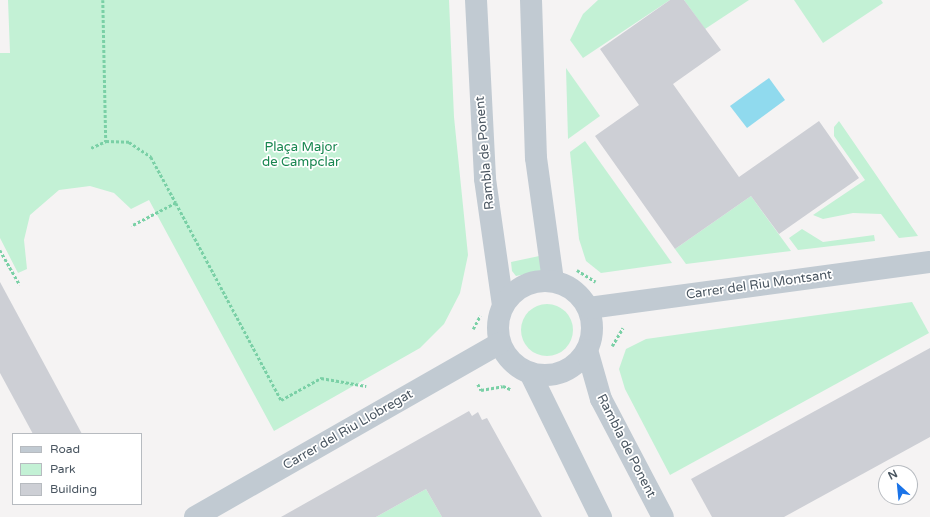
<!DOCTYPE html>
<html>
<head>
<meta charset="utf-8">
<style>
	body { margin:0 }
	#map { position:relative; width:930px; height:517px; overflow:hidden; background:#f5f3f3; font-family:"Varela Round",sans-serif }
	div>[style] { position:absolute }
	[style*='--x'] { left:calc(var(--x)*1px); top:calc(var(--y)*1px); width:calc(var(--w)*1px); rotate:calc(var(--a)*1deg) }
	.green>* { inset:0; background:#c3f1d5 }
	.round { border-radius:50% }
	.water>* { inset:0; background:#90daee }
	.building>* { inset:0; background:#cdcfd5 }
	.path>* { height:2.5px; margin-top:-1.25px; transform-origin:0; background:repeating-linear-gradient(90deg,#7ad0a6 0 3px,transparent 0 5px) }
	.street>* { height:22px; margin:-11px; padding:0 11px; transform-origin:11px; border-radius:11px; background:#c1cad2 }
	.street>.ring { margin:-11px; padding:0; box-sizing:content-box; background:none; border:22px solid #c1cad2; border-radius:50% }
	span { translate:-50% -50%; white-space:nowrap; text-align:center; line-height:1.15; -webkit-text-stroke:3.5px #fff; paint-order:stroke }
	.park-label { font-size:13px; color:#17864f }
	.street-label { font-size:13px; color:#4a5661 }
	.legend { position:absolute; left:12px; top:433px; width:130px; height:72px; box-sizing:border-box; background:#fff; border:1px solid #b7bbc0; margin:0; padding:5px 7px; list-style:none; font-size:12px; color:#4a5661 }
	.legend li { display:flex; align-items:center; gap:8px; height:20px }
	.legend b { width:20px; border:1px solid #b7bbc0 }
	.north { position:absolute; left:878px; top:465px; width:40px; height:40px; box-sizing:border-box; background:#fff; border:1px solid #b7bbc0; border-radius:50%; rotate:333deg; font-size:11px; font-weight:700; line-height:16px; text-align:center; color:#4a5661 }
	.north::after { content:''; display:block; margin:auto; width:14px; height:18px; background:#1a73e8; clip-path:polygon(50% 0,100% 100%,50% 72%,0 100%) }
</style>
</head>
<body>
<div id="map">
	<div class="green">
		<i style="clip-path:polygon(8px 0,449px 0,454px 117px,468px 255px,460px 293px,444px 324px,420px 348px,274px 431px,149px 200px,131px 209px,114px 193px,90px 186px,59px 190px,30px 215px,24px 240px,27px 269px,18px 273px,0 238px,0 53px,10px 53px)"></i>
		<i style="clip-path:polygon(598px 0,670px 0,583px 58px,570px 40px,583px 14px)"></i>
		<i style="clip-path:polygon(684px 0,749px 0,705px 29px)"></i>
		<i style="clip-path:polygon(794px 0,881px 0,883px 3px,823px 43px)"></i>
		<i style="clip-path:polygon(566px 68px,600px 116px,568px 139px)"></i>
		<i style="clip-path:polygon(839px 121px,918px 236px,899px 238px,881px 214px,853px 213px,823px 219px,813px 215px,865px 180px,834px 136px,834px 127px)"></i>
		<i style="clip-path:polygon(585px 141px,672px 263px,601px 273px,586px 261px,579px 239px,570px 152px)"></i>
		<i style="clip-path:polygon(751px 196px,791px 251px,686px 264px,675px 249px)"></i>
		<i style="clip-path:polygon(802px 229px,823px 242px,874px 235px,875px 241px,798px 250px,789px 238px)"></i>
		<i style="clip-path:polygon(544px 255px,541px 271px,516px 276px,512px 271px,511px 262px)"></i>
		<i style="clip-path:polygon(912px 302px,929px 333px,670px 475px,625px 389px,619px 369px,626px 349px,646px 339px)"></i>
		<i class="round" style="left:521px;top:304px;width:52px;height:52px"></i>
		<i style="clip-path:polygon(426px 489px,442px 517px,376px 517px)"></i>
	</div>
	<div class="water">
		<i style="clip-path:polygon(769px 78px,785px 100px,747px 128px,730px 106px)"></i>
	</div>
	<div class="building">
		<i style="clip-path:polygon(670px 0,684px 0,721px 50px,673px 84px,739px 177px,819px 121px,859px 178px,779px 234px,751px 196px,675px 249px,595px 136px,639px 105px,600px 49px)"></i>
		<i style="clip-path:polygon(0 282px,82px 434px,33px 434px,0 373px)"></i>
		<i style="clip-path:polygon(930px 348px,930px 437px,784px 517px,712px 517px,691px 479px)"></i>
		<i style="clip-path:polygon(469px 411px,472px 416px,478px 412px,482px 420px,487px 418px,542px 517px,442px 517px,426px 489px,376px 517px,281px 517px)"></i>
	</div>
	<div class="path">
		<i style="--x:103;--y:0;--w:141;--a:88.8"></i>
		<i style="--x:91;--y:148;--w:17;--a:-25"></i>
		<i style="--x:106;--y:141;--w:23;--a:2"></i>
		<i style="--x:129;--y:142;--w:27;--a:34"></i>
		<i style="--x:151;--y:157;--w:52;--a:61.5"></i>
		<i style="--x:176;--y:203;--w:50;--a:152.4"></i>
		<i style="--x:176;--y:203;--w:223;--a:61.9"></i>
		<i style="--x:281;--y:400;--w:46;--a:-28.8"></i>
		<i style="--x:321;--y:378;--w:46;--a:10.1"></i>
		<i style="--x:0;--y:250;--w:40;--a:60.3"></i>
		<i style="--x:577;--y:270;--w:22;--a:32"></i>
		<i style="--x:473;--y:329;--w:15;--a:-62"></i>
		<i style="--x:612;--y:346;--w:21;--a:-59"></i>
		<i style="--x:478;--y:384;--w:7;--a:63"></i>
		<i style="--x:481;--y:390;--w:22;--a:-10"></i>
		<i style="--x:503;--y:386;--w:8;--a:23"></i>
	</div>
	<div class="street">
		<i style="--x:476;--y:0;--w:179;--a:87.1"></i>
		<i style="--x:485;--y:179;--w:128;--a:81.9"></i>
		<i style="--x:531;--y:0;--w:158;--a:88.2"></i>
		<i style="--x:536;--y:158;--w:124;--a:82.1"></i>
		<i class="ring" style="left:498px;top:281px;width:72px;height:72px"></i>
		<i style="--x:589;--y:308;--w:344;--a:-7.7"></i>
		<i style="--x:587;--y:350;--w:51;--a:74.1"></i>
		<i style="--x:601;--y:399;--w:133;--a:62.3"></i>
		<i style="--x:530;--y:373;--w:161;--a:63.8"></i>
		<i style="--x:195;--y:517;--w:351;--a:-29.7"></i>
	</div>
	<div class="park-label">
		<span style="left:301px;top:155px">Plaça Major<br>de Campclar</span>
	</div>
	<div class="street-label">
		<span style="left:485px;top:153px;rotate:-95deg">Rambla de Ponent</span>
		<span style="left:759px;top:285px;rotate:-8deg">Carrer del Riu Montsant</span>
		<span style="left:348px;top:430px;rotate:-30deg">Carrer del Riu Llobregat</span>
		<span style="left:626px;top:446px;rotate:63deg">Rambla de Ponent</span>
	</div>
	<ul class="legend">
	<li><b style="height:5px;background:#c1cad2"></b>Road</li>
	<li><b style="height:11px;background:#c3f1d5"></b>Park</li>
	<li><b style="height:11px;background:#cdcfd5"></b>Building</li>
	</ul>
	<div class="north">N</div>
</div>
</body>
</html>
